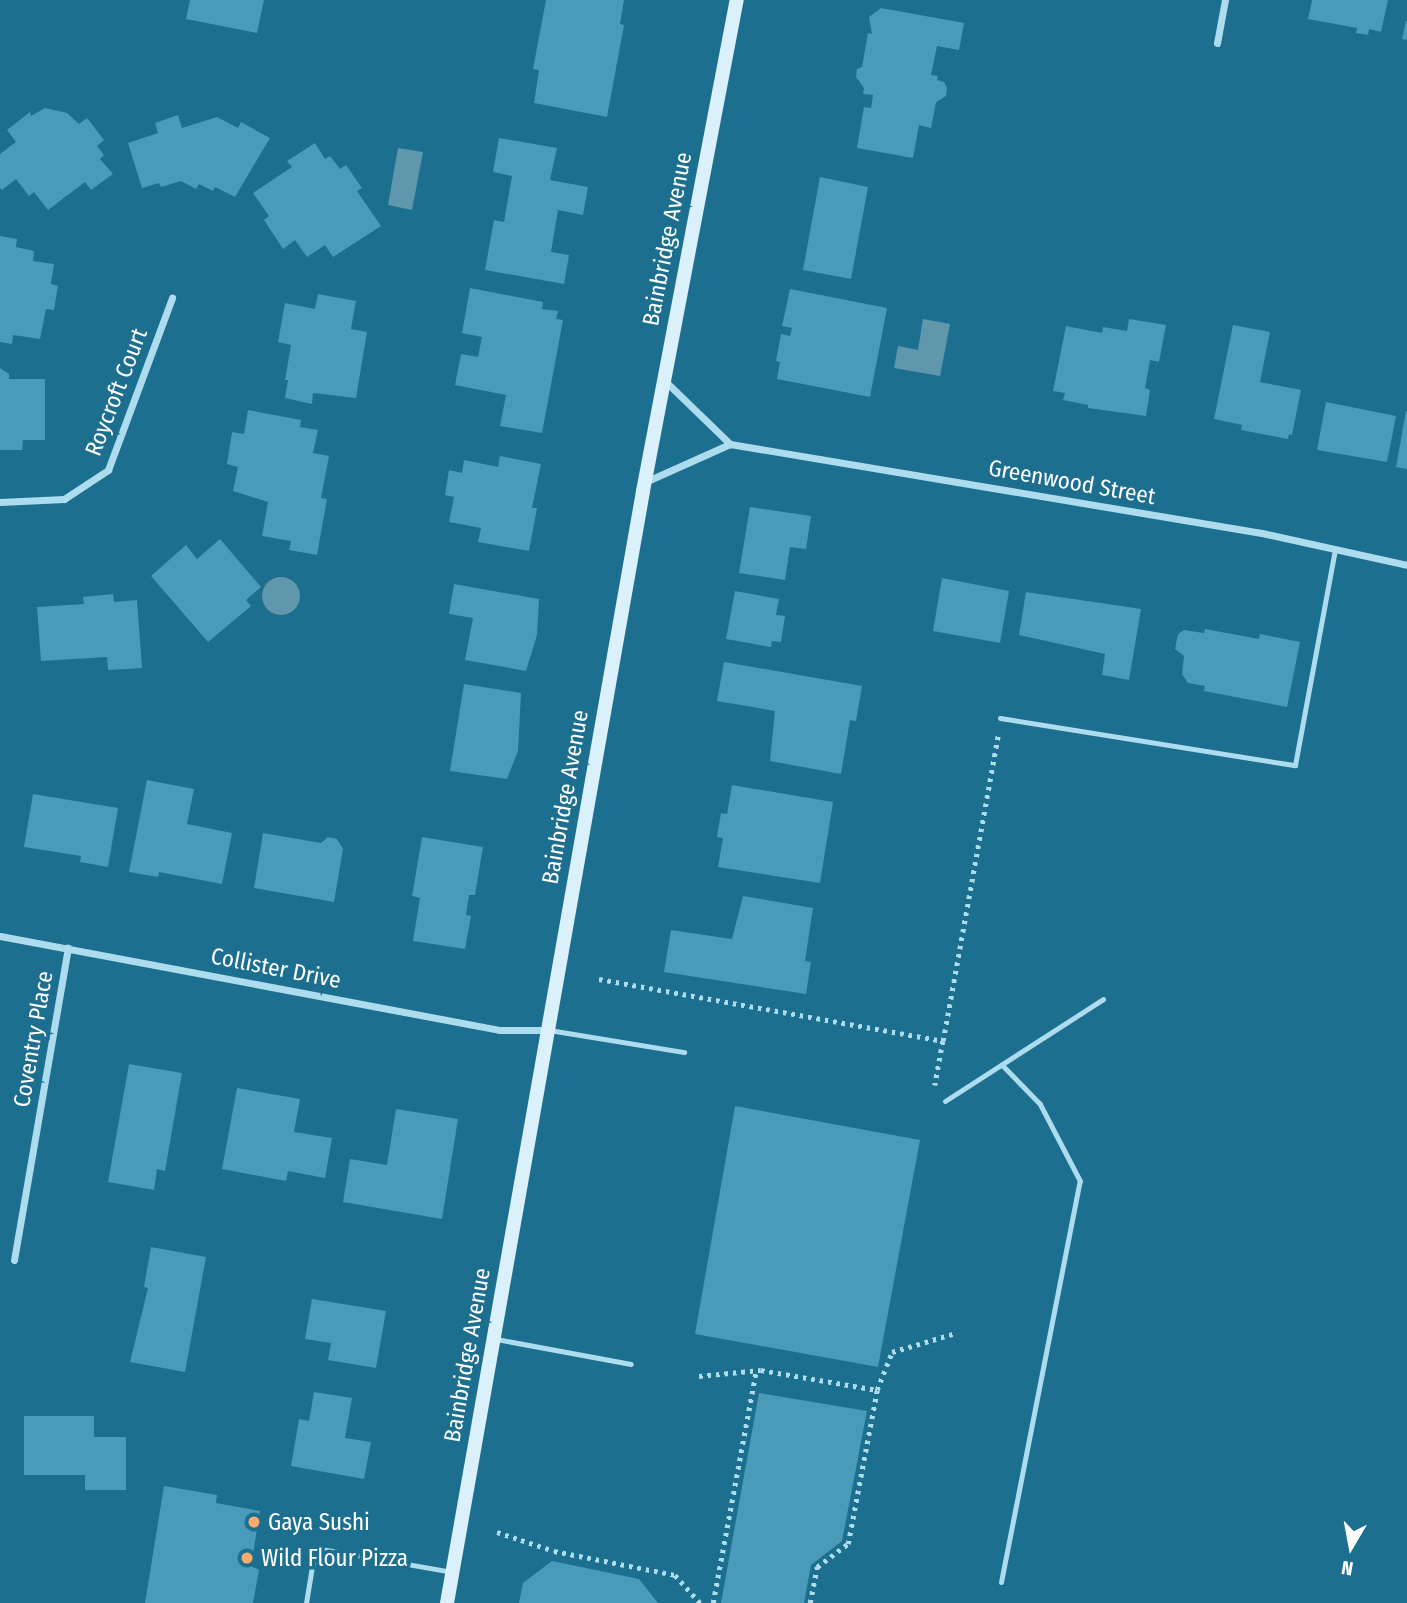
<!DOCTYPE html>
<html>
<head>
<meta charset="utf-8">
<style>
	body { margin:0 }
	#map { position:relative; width:1407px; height:1603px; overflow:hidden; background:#1d6f90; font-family:"Fira Sans Condensed",sans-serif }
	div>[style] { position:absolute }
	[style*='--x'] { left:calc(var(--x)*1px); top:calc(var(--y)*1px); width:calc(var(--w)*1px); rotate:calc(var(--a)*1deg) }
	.water>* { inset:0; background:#6197ad }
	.round { border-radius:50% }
	.building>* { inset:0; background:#4a9ab9 }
	.path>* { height:4.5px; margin-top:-2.25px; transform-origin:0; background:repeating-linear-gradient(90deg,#addcee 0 3.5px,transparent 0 8.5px) }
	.lane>* { height:5px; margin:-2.5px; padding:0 2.5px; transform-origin:2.5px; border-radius:2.5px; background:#addcee }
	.street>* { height:7px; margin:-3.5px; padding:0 3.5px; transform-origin:3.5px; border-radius:3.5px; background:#addcee }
	.secondary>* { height:14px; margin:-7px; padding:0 7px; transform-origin:7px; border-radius:7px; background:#daf0fa }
	.dots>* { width:19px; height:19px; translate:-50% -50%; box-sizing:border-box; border:4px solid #1d6f90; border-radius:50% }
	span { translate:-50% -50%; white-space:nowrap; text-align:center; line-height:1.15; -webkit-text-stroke:7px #1d6f90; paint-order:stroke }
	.street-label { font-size:23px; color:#fff }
	.poi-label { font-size:23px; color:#fff }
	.left { translate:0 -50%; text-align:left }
	.north { position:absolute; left:1316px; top:1512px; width:70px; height:70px; -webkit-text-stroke:5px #1d6f90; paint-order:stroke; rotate:190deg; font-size:19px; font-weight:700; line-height:28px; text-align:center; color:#fff }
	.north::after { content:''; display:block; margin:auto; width:24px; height:32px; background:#fff; clip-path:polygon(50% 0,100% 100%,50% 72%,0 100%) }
</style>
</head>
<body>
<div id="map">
	<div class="water">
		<i style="clip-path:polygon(398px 148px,423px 152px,412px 210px,388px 205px)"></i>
		<i style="clip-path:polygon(923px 319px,950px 324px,940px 376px,894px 368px,898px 346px,918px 350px)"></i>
		<i class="round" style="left:262px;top:577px;width:38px;height:38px"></i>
	</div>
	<div class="building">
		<i style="clip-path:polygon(190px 0,264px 0,257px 33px,186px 19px)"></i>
		<i style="clip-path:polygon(546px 0,624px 0,620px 24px,624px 25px,607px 117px,534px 103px,539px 70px,533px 69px)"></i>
		<i style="clip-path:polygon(1312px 0,1388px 0,1381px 32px,1369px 29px,1368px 35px,1356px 33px,1357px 28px,1308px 19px)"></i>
		<i style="clip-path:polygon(881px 8px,964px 23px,959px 50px,937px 46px,931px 75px,938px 76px,937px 80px,944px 82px,947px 88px,946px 96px,936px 102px,931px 128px,919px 125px,913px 158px,857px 148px,864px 107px,871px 108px,873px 95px,863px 94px,864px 88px,856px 77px,857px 69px,862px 67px,868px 33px,872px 34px,869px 17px)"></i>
		<i style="clip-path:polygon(1406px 21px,1407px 21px,1407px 40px,1402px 39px)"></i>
		<i style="clip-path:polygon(45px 108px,67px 113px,79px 124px,87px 118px,104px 140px,97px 146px,104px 155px,100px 159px,113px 174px,91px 190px,85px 182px,48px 210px,34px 192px,29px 196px,16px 179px,2px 190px,0 188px,0 154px,16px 142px,7px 130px,30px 112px,31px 116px)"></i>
		<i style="clip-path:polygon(178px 115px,182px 128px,217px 117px,238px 128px,241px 122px,270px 138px,235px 197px,215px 187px,213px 191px,199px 184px,196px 189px,181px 181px,161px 187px,159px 183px,142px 188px,128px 143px,158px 133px,155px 123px)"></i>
		<i style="clip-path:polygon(499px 138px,557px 148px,550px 180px,588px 187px,583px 215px,558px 210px,551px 252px,569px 255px,564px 284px,485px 270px,494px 220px,504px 222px,512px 176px,493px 172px)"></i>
		<i style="clip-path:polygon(315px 143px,325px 159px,330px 156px,340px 169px,346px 165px,362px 188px,357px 191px,381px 226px,333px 257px,325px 245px,307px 257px,295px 240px,283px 249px,264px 220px,269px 216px,253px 193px,292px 167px,287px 161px)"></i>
		<i style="clip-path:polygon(820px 177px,868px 187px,851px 279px,803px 270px)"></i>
		<i style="clip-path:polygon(0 236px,17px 239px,16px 247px,34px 251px,33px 261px,54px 264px,51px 284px,58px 286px,54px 310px,46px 309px,40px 339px,13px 335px,12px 344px,0 342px)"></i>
		<i style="clip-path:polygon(470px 288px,543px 302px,542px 309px,558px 311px,556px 319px,563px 320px,542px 433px,500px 426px,506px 395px,455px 385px,461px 354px,478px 357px,482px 337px,462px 333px)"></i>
		<i style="clip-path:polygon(790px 289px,887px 308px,870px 397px,777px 379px,780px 362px,776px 361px,781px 334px,790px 336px,792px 328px,782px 326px)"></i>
		<i style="clip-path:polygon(318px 294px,356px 301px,351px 329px,367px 332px,356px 398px,313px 393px,312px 404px,285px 398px,288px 380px,285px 380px,291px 345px,278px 342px,285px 303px,315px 309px)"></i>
		<i style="clip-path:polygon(1129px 319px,1166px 325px,1159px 362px,1150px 360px,1145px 388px,1150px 390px,1146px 416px,1088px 408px,1088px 405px,1063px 400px,1065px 393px,1053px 391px,1066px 326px,1102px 333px,1103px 327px,1127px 331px)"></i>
		<i style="clip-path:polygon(1233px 325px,1270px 332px,1260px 382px,1301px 390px,1292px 435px,1289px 434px,1288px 439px,1241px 430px,1242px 425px,1214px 419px)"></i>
		<i style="clip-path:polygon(0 368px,9px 374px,9px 379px,45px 379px,45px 440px,23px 440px,22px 450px,0 450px)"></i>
		<i style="clip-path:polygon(1326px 402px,1396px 416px,1387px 462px,1317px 450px)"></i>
		<i style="clip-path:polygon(248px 410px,301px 420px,300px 427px,318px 430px,313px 453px,329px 456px,321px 498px,327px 499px,317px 555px,289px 550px,291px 541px,262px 536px,268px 502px,233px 491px,238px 467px,227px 464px,232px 432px,244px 434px)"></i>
		<i style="clip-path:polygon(1406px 411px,1407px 411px,1407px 469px,1396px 467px)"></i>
		<i style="clip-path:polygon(500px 456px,541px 464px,532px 508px,537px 508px,529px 551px,478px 542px,481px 528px,449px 522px,454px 497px,445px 495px,449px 470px,462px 473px,464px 460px,498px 467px)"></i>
		<i style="clip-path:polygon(750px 507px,811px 516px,806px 549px,790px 547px,785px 580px,739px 573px)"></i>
		<i style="clip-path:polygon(220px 539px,261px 587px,246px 600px,251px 606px,208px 642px,151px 576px,186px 545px,197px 559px)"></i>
		<i style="clip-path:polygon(942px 578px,1009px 591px,1000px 643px,933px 631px)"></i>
		<i style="clip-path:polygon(454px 584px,539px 599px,537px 635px,526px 671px,465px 660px,473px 618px,449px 614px)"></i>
		<i style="clip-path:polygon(735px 591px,779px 599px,776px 615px,785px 616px,781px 642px,772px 641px,771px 647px,726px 639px)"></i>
		<i style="clip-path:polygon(1026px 592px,1141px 609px,1129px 680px,1102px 675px,1105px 654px,1019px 635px)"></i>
		<i style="clip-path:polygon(113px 594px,114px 602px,137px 600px,142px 668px,108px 670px,107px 657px,41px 661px,37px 607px,84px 604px,83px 597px)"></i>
		<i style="clip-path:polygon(1205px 629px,1259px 639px,1260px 634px,1300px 642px,1287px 707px,1204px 691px,1205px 686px,1188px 683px,1182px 674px,1184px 656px,1175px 649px,1178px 634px,1184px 630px,1204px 633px)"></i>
		<i style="clip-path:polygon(724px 662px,862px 686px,856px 721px,850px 720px,841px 774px,770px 761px,775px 711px,717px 701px)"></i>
		<i style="clip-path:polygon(464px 684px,521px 693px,518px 751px,507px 779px,450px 771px)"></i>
		<i style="clip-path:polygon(147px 780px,194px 789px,187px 824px,232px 833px,222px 884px,159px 872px,158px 877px,129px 872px)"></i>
		<i style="clip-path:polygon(732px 785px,833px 802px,820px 883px,718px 867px,723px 838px,717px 837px,721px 813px,727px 814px)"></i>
		<i style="clip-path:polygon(33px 794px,118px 808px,108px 867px,80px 862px,81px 856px,24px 847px)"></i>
		<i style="clip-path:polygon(263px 833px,321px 843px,328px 837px,337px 839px,343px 849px,334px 902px,254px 888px)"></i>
		<i style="clip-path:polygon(422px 837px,483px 847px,475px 895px,469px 895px,466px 915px,471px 916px,465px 949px,413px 941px,420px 898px,412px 896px)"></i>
		<i style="clip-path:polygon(743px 896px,813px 908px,805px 961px,811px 962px,806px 994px,664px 972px,671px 930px,732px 939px)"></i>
		<i style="clip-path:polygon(129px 1064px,182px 1073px,165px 1171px,157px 1169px,154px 1190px,108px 1182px)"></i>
		<i style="clip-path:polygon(237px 1088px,300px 1099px,294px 1132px,332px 1138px,325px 1178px,288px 1171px,286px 1181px,222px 1169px)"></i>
		<i style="clip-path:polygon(735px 1106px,920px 1140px,878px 1367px,695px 1334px)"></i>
		<i style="clip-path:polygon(396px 1109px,458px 1119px,442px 1219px,343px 1202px,350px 1159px,387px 1165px)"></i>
		<i style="clip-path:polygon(151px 1247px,206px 1257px,185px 1372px,130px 1362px,148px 1288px,144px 1287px)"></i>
		<i style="clip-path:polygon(312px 1299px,386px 1311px,376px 1368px,328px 1360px,331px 1343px,305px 1339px)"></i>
		<i style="clip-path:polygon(314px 1392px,352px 1398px,345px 1438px,371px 1442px,364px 1479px,291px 1466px,299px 1419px,309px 1421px)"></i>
		<i style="clip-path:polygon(759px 1393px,867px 1411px,842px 1541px,811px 1565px,804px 1603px,721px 1603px)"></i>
		<i style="clip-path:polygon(24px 1416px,94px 1416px,94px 1437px,126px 1437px,126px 1490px,85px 1490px,85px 1475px,24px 1475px)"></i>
		<i style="clip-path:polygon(164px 1486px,217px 1495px,216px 1503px,260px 1511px,251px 1566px,259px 1570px,253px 1603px,145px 1603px)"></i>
		<i style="clip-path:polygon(552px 1561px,639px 1579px,658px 1603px,519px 1603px,523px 1583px)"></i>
	</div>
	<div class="path">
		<i style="--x:599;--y:979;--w:350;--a:10.2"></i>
		<i style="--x:943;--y:1041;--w:45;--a:100.3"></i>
		<i style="--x:943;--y:1041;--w:310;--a:-79.8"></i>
		<i style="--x:699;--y:1376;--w:62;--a:-5.5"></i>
		<i style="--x:761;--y:1370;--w:118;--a:9.8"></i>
		<i style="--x:497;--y:1532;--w:60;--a:18.4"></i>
		<i style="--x:554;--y:1551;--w:123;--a:11.2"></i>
		<i style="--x:675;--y:1575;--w:38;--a:48"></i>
		<i style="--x:713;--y:1603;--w:236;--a:-79.5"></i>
		<i style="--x:810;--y:1603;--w:37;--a:-79"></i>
		<i style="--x:817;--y:1567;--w:39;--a:-37"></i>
		<i style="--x:848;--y:1544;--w:157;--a:-79.3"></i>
		<i style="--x:877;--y:1390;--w:41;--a:-68.5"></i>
		<i style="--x:892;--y:1352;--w:67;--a:-16.5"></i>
	</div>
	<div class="lane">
		<i style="--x:1000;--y:718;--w:299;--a:9.1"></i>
		<i style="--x:1295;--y:765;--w:220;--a:-79.5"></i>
		<i style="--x:549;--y:1030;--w:137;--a:9.3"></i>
		<i style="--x:945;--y:1101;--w:188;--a:-32.8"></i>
		<i style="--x:496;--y:1339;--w:137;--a:10.5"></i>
		<i style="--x:1001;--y:1582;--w:409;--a:-78.9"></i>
		<i style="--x:1080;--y:1181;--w:87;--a:-117.5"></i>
		<i style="--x:1040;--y:1104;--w:54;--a:-134.3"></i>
		<i style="--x:306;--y:1603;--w:56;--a:-80.7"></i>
		<i style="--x:315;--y:1548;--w:139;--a:9.9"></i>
	</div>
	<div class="street">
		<i style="--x:1217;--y:43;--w:44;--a:-79.5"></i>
		<i style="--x:665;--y:381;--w:91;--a:44.1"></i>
		<i style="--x:645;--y:482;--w:93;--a:-24.1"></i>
		<i style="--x:730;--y:444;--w:539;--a:9.5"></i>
		<i style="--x:1262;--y:533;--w:148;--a:12.4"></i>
		<i style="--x:0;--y:502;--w:64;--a:-2.7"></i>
		<i style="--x:64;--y:499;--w:53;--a:-33.4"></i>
		<i style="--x:108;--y:470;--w:184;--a:-69.6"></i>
		<i style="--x:0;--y:936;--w:509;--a:10.65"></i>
		<i style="--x:500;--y:1030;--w:46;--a:0"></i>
		<i style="--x:14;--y:1260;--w:317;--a:-80.2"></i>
	</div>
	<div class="secondary">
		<i style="--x:447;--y:1603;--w:1129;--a:-80"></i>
		<i style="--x:643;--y:491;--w:500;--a:-79.2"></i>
	</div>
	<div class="dots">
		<i style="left:254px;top:1522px;background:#fdac6c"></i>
		<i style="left:247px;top:1558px;background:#fdac6c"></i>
	</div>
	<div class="street-label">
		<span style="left:667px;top:239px;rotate:-79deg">Bainbridge Avenue</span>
		<span style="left:116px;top:392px;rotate:-69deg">Roycroft Court</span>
		<span style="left:1072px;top:482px;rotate:10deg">Greenwood Street</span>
		<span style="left:565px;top:797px;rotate:-80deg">Bainbridge Avenue</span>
		<span style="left:276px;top:968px;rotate:11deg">Collister Drive</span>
		<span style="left:33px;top:1039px;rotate:-80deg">Coventry Place</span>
		<span style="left:467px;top:1355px;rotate:-80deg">Bainbridge Avenue</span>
	</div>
	<div class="poi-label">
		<span class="left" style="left:268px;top:1522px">Gaya Sushi</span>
		<span class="left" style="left:261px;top:1558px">Wild Flour Pizza</span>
	</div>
	<div class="north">N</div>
</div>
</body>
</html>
